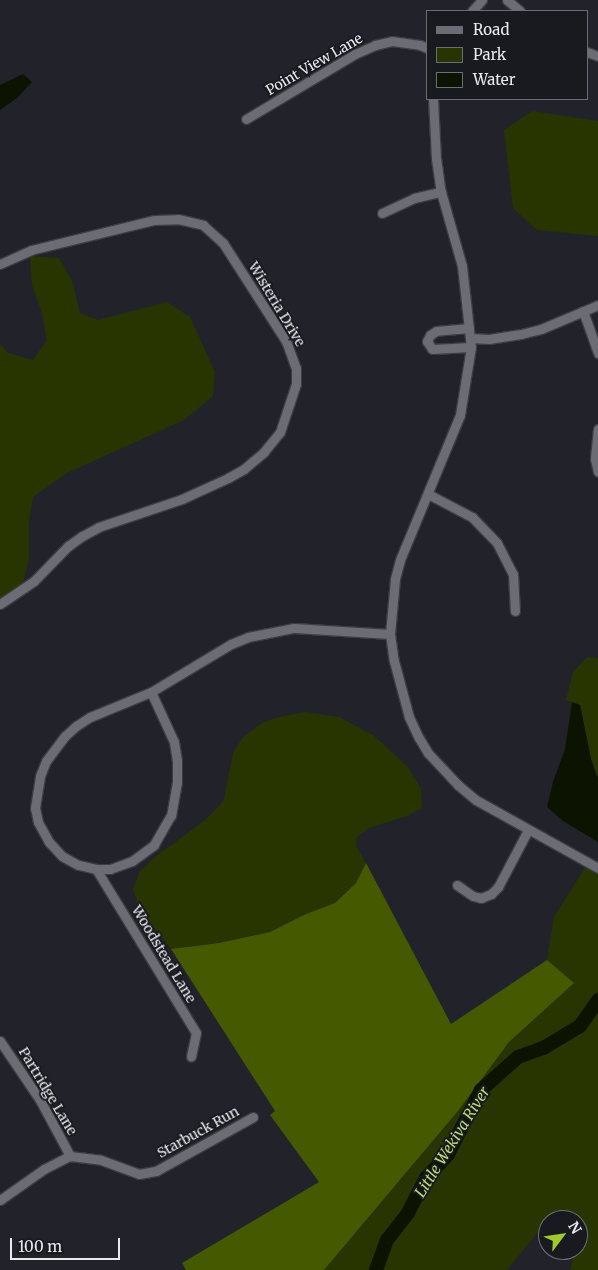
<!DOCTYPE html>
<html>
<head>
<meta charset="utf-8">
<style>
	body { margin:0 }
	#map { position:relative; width:598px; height:1270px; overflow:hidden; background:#22232a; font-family:Merriweather,serif }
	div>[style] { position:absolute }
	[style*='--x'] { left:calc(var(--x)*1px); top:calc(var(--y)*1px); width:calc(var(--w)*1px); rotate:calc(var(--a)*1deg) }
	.green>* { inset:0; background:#283501 }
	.forest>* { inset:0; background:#455a00 }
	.water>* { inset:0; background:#0c1300 }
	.river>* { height:14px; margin:-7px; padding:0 7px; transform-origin:7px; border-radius:7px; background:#0c1300 }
	.roads { filter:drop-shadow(1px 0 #3d3d42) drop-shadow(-1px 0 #3d3d42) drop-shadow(0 1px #3d3d42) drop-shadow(0 -1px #3d3d42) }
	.minor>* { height:9px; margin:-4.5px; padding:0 4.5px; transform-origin:4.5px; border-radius:4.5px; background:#6b6c74 }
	span { translate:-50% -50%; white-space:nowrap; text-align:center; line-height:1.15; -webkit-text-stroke:4px #191a20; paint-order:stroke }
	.street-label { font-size:14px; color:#e9eaee }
	.water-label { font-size:15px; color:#bbdc72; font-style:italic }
	.legend { position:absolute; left:426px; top:10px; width:162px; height:90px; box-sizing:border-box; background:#191a20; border:1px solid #6c6d72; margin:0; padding:6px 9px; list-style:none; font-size:15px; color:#e9eaee }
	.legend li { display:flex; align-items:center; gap:10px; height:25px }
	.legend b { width:25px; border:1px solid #6c6d72 }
	.north { position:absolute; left:538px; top:1210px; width:50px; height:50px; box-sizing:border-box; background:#191a20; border:1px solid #6c6d72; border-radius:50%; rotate:59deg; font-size:14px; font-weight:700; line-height:20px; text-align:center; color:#e9eaee }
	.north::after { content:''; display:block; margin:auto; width:18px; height:22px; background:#a0c92b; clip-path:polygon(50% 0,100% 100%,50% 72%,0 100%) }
	.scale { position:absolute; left:10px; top:1238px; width:110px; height:22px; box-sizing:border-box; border:2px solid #e9eaee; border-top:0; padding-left:6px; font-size:15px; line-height:18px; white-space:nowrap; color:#e9eaee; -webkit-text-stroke:4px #191a20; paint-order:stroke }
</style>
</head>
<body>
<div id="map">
	<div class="green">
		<i style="clip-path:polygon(532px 111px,598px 121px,598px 236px,537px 230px,513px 208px,504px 130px)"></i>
		<i style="clip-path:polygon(30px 256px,59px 258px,72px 280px,80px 313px,98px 320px,167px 302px,190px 317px,215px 372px,213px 396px,184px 420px,67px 473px,33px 497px,29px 520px,29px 559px,22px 586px,0 608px,0 344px,8px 353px,33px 360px,47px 340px,42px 313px,32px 285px)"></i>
		<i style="clip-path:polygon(587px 657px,598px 658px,598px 779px,591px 759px,580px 705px,566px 700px,573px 672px)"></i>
		<i style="clip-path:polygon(305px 712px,339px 717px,373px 735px,408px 767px,421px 789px,422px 808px,409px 815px,369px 828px,357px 837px,356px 846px,366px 863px,356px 883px,335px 903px,306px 914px,270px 932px,219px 943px,171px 949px,144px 915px,137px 901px,133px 889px,139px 873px,155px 857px,204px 821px,221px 804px,224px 799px,233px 753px,243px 737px,262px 723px,275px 718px)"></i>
		<i style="clip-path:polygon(586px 866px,598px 873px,598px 1270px,570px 1270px,575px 1250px,578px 1250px,578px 1220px,548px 1220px,548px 1235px,539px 1231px,507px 1270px,324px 1270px,458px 1111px,509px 1042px,573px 983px,547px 960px,554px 917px)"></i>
	</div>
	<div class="forest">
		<i style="clip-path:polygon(366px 863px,451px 1024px,547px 960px,574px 983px,509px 1042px,458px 1111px,324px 1270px,186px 1270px,182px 1263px,319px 1182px,270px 1115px,275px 1111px,171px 949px,219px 943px,270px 932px,306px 914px,335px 903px,356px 883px)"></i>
	</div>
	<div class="water">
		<i style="clip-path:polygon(23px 74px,32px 82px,17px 98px,0 110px,0 85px)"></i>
		<i style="clip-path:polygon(572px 702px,580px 705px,591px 759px,598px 779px,598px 842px,563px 821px,547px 807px,553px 782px,565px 749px)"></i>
	</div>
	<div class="river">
		<i style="--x:376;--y:1270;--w:32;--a:-70"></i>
		<i style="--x:387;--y:1240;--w:34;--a:-52"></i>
		<i style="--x:408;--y:1213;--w:39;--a:-63"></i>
		<i style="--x:426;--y:1178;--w:33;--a:-47"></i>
		<i style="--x:448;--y:1154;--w:72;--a:-62.7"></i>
		<i style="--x:481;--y:1090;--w:50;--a:-41.7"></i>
		<i style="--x:518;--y:1057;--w:29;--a:-20"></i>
		<i style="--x:545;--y:1047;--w:41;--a:-31"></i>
		<i style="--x:580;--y:1026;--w:32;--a:-55"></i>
	</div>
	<div class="roads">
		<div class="minor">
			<i style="--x:507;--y:0;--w:17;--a:40"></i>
			<i style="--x:472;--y:11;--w:15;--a:-48"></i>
			<i style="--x:587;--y:52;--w:12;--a:20"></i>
			<i style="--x:433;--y:99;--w:59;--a:87.1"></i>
			<i style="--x:436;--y:158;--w:34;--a:82"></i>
			<i style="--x:441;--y:192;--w:77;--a:74.2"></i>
			<i style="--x:462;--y:266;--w:81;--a:83.7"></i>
			<i style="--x:471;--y:347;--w:69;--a:99.2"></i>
			<i style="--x:460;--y:415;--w:157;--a:112.5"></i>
			<i style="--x:400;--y:560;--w:20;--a:105"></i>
			<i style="--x:395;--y:579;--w:55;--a:95.2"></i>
			<i style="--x:390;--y:634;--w:27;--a:82"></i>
			<i style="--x:394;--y:661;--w:58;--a:75"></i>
			<i style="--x:409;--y:717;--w:23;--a:65"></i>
			<i style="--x:419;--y:738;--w:17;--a:59"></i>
			<i style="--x:428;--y:753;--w:44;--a:46.8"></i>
			<i style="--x:458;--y:785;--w:23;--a:40"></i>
			<i style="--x:476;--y:800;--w:140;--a:29.1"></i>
			<i style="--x:246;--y:119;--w:127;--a:-30.8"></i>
			<i style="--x:355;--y:54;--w:22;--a:-24"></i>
			<i style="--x:375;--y:45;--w:17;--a:-13"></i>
			<i style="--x:392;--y:41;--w:28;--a:8"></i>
			<i style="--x:420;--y:45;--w:8;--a:23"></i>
			<i style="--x:382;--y:213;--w:35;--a:-25"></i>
			<i style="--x:414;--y:198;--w:28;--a:-13"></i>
			<i style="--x:0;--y:264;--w:34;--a:-24"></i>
			<i style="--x:31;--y:250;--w:127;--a:-13.7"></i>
			<i style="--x:154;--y:220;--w:24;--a:-2"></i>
			<i style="--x:178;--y:219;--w:26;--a:13"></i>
			<i style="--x:203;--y:225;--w:27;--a:42"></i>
			<i style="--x:223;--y:243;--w:117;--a:57.3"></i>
			<i style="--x:286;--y:341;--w:29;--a:70"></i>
			<i style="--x:296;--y:368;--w:16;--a:90"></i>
			<i style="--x:296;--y:384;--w:51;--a:108.4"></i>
			<i style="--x:280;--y:432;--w:26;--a:129"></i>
			<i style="--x:264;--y:452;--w:26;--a:140"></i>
			<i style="--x:244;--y:469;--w:18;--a:151"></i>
			<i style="--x:228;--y:478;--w:51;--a:155.5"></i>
			<i style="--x:182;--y:499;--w:88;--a:161.4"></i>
			<i style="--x:99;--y:527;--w:19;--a:152"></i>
			<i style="--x:82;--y:536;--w:17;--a:144"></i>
			<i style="--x:68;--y:546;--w:49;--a:134.2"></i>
			<i style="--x:34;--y:581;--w:41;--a:145.9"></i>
			<i style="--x:583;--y:311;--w:45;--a:70.3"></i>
			<i style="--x:469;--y:328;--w:33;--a:175"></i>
			<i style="--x:436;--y:331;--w:7;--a:146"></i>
			<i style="--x:430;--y:335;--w:7;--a:117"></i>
			<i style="--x:427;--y:341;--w:9;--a:58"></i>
			<i style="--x:432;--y:349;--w:39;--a:-3"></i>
			<i style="--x:470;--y:338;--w:19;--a:3"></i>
			<i style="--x:489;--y:339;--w:32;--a:-9"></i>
			<i style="--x:521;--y:334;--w:21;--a:-14"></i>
			<i style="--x:541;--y:329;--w:62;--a:-22.8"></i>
			<i style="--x:598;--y:429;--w:30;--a:96"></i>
			<i style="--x:595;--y:459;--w:13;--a:77"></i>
			<i style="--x:428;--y:494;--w:50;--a:27.6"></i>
			<i style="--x:472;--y:517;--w:36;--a:46"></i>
			<i style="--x:497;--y:543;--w:35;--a:63"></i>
			<i style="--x:513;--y:574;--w:37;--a:87"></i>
			<i style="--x:151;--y:692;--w:55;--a:65.3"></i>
			<i style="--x:174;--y:742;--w:19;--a:81"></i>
			<i style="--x:177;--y:761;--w:21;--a:90"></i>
			<i style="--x:177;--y:782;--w:34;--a:100"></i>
			<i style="--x:171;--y:815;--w:34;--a:120"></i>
			<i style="--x:154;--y:845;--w:27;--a:144"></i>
			<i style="--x:132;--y:861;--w:23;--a:160"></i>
			<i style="--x:110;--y:869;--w:14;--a:180"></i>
			<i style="--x:96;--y:869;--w:18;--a:-167"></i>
			<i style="--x:78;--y:865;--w:18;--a:-151"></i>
			<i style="--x:62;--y:856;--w:19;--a:-133"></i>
			<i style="--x:49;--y:842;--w:23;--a:-119"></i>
			<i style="--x:38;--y:822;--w:14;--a:-102"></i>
			<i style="--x:35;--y:808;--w:32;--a:-81"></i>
			<i style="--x:40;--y:776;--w:16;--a:-68"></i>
			<i style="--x:46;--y:761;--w:31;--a:-53"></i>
			<i style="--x:65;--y:736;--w:15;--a:-42"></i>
			<i style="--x:76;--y:726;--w:17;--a:-33"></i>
			<i style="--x:90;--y:717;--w:66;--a:-22.3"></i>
			<i style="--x:151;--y:692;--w:93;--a:-31"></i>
			<i style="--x:231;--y:644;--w:18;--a:-22"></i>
			<i style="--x:248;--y:637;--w:47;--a:-11.1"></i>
			<i style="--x:294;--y:628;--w:96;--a:3.6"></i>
			<i style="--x:96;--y:869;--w:192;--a:58.6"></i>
			<i style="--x:196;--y:1033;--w:24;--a:102"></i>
			<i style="--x:457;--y:885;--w:19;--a:35"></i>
			<i style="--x:473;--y:896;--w:8;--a:14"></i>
			<i style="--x:481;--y:898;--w:11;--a:-22"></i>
			<i style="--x:491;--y:894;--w:10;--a:-45"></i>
			<i style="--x:498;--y:887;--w:64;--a:-62.2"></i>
			<i style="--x:0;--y:1041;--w:71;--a:55.9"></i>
			<i style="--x:40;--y:1100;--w:64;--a:61.8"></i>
			<i style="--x:0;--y:1200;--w:54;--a:-35.2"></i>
			<i style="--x:44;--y:1169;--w:29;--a:-27"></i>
			<i style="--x:70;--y:1156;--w:31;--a:7"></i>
			<i style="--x:101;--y:1160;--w:40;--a:20.2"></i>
			<i style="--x:139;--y:1174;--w:17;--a:-10"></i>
			<i style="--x:156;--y:1171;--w:111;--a:-29.1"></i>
		</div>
	</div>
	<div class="street-label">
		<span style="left:314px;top:64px;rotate:-30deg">Point View Lane</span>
		<span style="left:277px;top:304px;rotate:59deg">Wisteria Drive</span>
		<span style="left:164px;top:954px;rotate:59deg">Woodstead Lane</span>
		<span style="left:48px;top:1091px;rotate:59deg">Partridge Lane</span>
		<span style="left:198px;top:1132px;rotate:-29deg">Starbuck Run</span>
	</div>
	<div class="water-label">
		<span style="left:452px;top:1142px;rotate:-58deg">Little Wekiva River</span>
	</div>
	<ul class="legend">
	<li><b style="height:6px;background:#6b6c74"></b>Road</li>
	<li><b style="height:14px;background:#283501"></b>Park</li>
	<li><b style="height:14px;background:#0c1300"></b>Water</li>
	</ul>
	<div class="north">N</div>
	<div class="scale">100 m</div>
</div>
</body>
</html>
